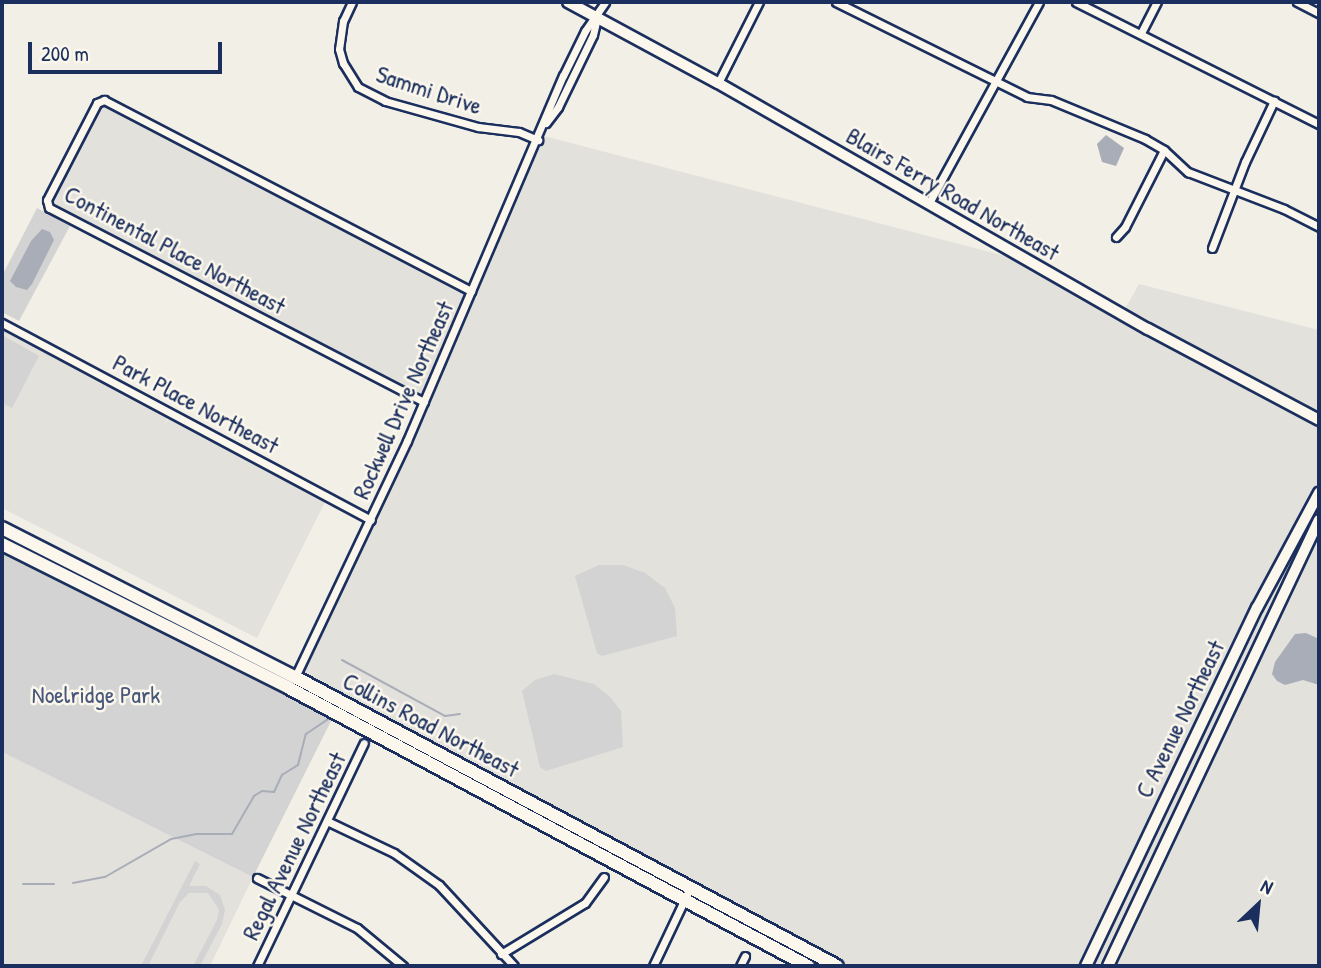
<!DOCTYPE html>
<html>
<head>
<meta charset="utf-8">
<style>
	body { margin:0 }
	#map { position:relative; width:1321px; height:968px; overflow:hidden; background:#f2efe6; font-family:"Patrick Hand",sans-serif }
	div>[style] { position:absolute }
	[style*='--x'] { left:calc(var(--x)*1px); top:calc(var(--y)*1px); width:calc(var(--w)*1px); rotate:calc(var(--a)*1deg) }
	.built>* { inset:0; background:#e2e1dc }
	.green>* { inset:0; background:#d2d3d2 }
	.water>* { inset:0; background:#a9adb7 }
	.stream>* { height:2px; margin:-1px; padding:0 1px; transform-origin:1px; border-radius:1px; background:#a9adb7 }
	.roads { filter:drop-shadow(2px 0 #1b2f5e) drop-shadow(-2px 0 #1b2f5e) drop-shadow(0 2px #1b2f5e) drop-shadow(0 -2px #1b2f5e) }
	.minor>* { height:7px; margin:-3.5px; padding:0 3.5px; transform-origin:3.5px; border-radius:3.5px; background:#fbf7ec }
	.secondary>* { height:10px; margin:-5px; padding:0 5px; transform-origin:5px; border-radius:5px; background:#fbf7ec }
	.trunk>* { height:12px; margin:-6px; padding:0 6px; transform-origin:6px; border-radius:6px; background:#fbf7ec }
	span { translate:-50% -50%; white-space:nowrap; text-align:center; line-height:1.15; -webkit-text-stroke:5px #fbf7ec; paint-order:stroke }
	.street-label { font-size:24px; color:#1b2f5e }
	.park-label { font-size:24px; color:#49587b }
	.frame { position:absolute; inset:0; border:4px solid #1b2f5e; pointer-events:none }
	.north { position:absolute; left:1223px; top:870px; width:70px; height:70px; -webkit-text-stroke:5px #fbf7ec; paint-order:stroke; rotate:26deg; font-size:19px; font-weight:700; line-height:28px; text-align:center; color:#1b2f5e }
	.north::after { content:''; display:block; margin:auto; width:24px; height:32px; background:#1b2f5e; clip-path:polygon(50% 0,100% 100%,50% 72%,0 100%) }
	.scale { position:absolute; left:28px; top:42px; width:194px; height:32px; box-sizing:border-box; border:4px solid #1b2f5e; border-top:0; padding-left:9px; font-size:21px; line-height:24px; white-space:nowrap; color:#1b2f5e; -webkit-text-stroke:5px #fbf7ec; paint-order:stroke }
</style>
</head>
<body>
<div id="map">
	<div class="built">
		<i style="clip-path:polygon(104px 100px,471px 290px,540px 135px,1032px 263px,1122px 314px,1139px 284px,1319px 330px,1319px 966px,837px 966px,295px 677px,423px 402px,49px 208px,47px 200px,97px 103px)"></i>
		<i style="clip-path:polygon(2px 328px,168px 416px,165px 424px,169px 418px,325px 502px,257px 638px,2px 508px)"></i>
		<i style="clip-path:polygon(2px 752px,253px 877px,210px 966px,2px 966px)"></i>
	</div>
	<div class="green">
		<i style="clip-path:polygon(37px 208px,70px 226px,19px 321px,2px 312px,2px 276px)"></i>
		<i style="clip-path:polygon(2px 335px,39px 356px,12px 408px,2px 403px)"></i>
		<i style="clip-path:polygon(2px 544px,335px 713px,253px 877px,2px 752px)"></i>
		<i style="clip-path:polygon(599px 565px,623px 565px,645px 573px,665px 588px,675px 608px,677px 636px,602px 656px,597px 653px,575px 576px)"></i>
		<i style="clip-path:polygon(554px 674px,594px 684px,610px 697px,621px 711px,623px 747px,546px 771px,540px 767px,522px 691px,535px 680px)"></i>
		<i style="clip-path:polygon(195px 861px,200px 864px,189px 886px,206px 886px,220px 895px,225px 910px,222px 924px,200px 966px,193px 966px,217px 920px,219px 910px,208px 893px,189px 893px,180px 902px,148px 966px,141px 966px)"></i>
	</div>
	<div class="water">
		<i style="clip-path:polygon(1106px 135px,1124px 148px,1116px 166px,1102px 162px,1097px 144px)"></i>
		<i style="clip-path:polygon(42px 229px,50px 232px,54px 240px,32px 284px,27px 290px,16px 287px,10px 281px,31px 241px)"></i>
		<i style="clip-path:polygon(1306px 633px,1319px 639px,1319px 685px,1303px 680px,1285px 685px,1277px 681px,1272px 674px,1275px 662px,1295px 634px)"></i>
	</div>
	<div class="stream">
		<i style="--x:342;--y:660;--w:117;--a:28.5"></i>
		<i style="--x:445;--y:716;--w:15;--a:-8"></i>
		<i style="--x:73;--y:883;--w:33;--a:-11"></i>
		<i style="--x:105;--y:877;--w:76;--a:-29.9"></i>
		<i style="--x:171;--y:839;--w:26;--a:-11"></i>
		<i style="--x:197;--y:834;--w:35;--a:0"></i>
		<i style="--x:232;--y:834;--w:44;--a:-59.9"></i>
		<i style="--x:254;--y:796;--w:9;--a:-32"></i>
		<i style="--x:262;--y:791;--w:12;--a:5"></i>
		<i style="--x:274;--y:792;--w:19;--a:-65"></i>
		<i style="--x:282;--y:775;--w:19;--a:-32"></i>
		<i style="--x:298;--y:765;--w:32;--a:-76"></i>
		<i style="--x:306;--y:734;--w:27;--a:-34"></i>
		<i style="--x:23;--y:884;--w:31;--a:0"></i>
	</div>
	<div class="roads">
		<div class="minor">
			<i style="--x:352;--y:2;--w:21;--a:115"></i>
			<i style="--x:343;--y:21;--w:28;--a:98"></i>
			<i style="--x:339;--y:49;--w:15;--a:74"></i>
			<i style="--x:343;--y:63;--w:28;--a:58"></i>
			<i style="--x:358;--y:87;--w:30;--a:27"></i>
			<i style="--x:385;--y:101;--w:97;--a:15.6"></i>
			<i style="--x:478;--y:127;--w:41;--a:7"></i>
			<i style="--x:519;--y:132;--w:21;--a:23"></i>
			<i style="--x:836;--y:2;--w:213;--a:26.4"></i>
			<i style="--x:1027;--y:97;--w:24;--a:7"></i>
			<i style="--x:1051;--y:100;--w:102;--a:22.5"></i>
			<i style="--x:1145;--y:139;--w:22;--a:30"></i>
			<i style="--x:1164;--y:150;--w:33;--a:43"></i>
			<i style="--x:1188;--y:172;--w:103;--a:21.1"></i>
			<i style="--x:1284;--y:209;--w:39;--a:27"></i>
			<i style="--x:1076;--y:2;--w:272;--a:26.7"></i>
			<i style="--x:1297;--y:2;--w:25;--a:27"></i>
			<i style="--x:1141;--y:33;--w:35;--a:-63"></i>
			<i style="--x:718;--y:83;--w:91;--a:-63.2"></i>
			<i style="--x:546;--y:123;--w:20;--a:-53"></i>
			<i style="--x:558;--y:107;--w:80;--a:-64.1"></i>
			<i style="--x:593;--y:35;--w:17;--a:-77"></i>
			<i style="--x:929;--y:203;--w:229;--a:-61.3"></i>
			<i style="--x:1116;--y:237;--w:13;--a:-48"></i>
			<i style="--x:1125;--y:227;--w:86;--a:-63.1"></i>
			<i style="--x:1212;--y:248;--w:92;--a:-69"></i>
			<i style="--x:1245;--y:162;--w:68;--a:-64.6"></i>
			<i style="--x:2;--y:323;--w:418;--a:28.1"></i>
			<i style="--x:424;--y:402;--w:422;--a:-152.6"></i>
			<i style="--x:49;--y:208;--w:8;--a:-104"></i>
			<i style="--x:47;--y:200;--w:109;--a:-62.7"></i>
			<i style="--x:97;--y:103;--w:8;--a:-23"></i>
			<i style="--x:104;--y:100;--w:414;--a:27.5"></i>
			<i style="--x:294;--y:679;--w:263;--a:-64.6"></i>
			<i style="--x:407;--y:441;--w:397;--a:-66.9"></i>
			<i style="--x:563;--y:76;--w:50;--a:-63.9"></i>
			<i style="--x:585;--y:31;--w:35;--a:-55"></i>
			<i style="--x:327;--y:821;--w:74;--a:25.5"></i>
			<i style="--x:394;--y:853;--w:55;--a:35.4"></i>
			<i style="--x:439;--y:885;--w:110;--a:47.2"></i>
			<i style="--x:257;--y:878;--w:112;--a:26.6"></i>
			<i style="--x:357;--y:928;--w:60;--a:39.6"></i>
			<i style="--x:501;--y:954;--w:98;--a:-31.3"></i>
			<i style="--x:585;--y:903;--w:32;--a:-54"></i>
			<i style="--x:257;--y:966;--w:247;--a:-64.4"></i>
			<i style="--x:653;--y:966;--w:86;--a:-64.6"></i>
			<i style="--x:740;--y:966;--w:11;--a:-63"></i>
		</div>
		<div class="secondary">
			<i style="--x:568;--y:2;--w:170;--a:28.4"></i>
			<i style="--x:718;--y:83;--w:495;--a:29.8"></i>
			<i style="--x:1148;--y:329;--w:194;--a:28"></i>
			<i style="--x:1086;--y:966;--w:397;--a:-64.5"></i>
			<i style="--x:1257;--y:608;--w:131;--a:-61.7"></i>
			<i style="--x:1108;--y:966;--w:493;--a:-64.7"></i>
		</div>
		<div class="trunk">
			<i style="--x:2;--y:528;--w:329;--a:27"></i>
			<i style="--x:295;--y:677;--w:614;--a:28.07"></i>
			<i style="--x:2;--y:544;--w:321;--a:26.6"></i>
			<i style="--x:289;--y:688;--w:589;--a:28.18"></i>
		</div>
	</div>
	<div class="street-label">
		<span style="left:429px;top:90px;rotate:18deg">Sammi Drive</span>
		<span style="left:953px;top:194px;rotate:30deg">Blairs Ferry Road Northeast</span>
		<span style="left:175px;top:250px;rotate:28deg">Continental Place Northeast</span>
		<span style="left:403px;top:400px;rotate:-66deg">Rockwell Drive Northeast</span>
		<span style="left:196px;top:404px;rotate:28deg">Park Place Northeast</span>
		<span style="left:1180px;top:719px;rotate:-64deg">C Avenue Northeast</span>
		<span style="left:431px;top:725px;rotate:28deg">Collins Road Northeast</span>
		<span style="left:294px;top:846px;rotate:-64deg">Regal Avenue Northeast</span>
	</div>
	<div class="park-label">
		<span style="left:96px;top:695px">Noelridge Park</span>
	</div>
	<div class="frame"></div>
	<div class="north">N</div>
	<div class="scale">200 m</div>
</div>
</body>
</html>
